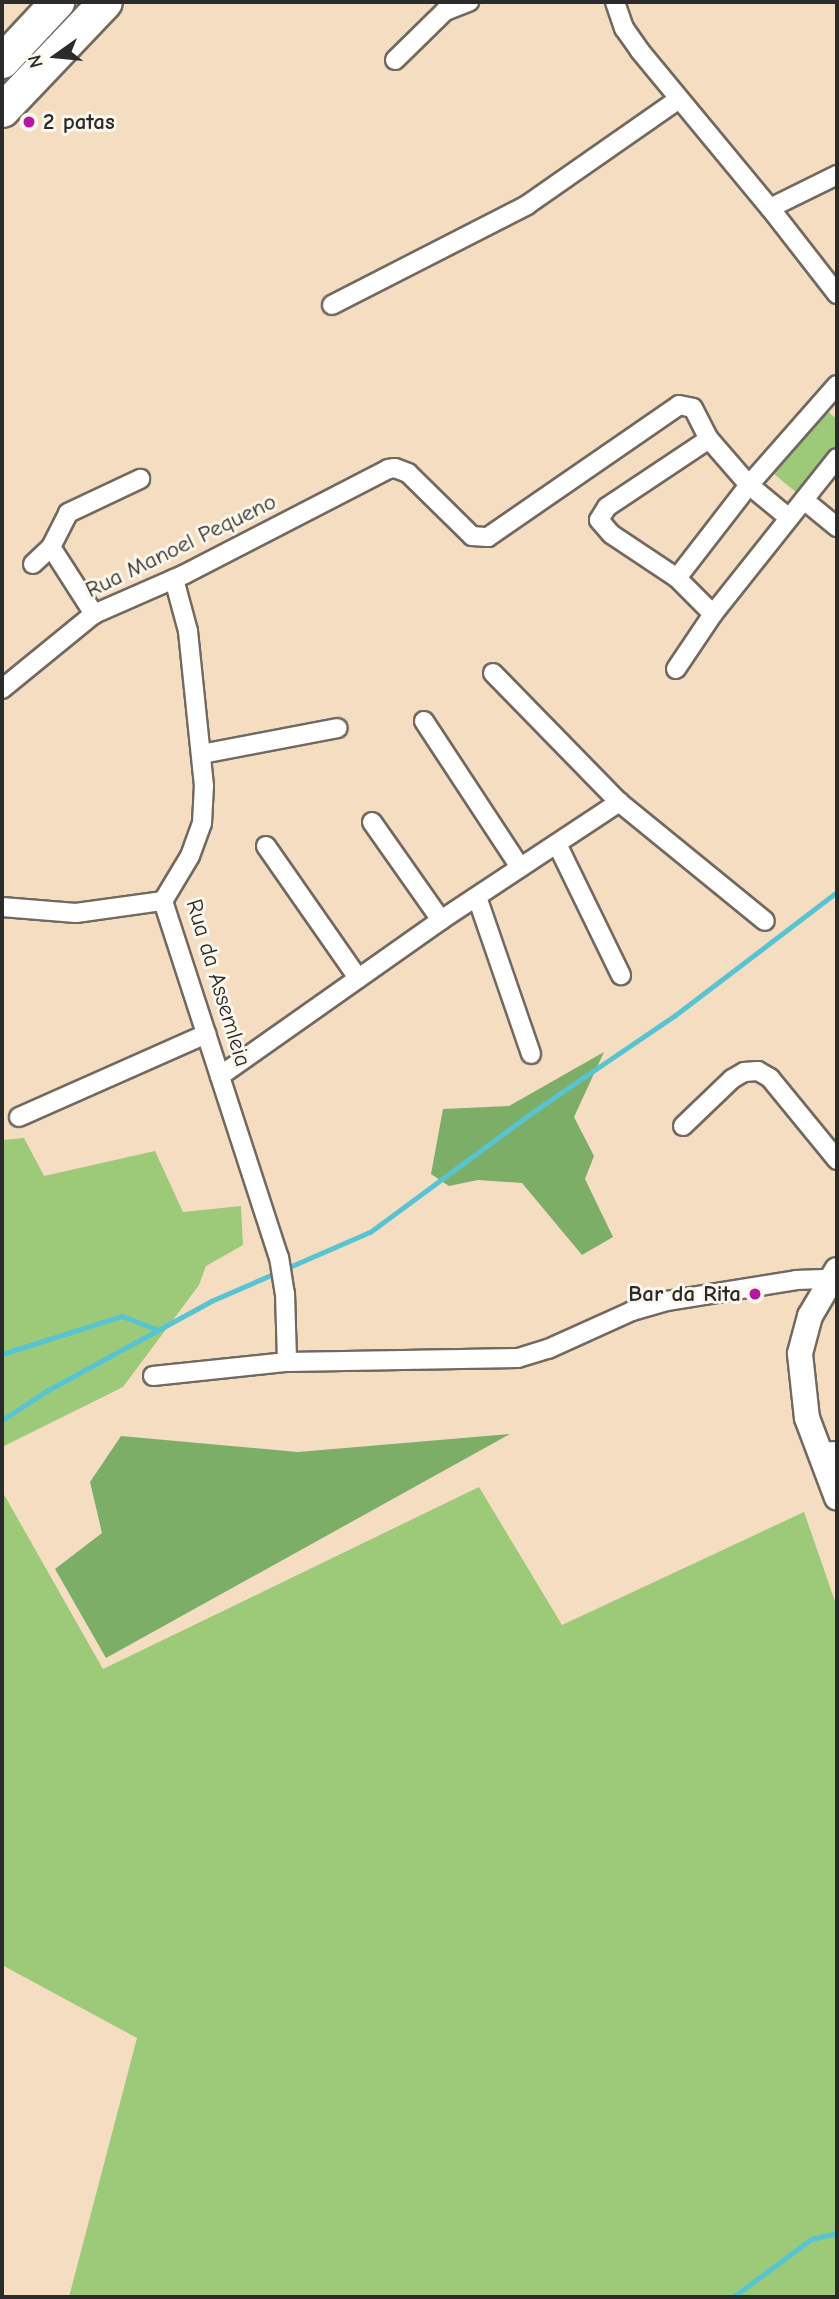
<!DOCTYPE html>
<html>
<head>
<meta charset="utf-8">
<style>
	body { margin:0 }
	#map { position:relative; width:839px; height:2299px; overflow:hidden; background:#f5ddc2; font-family:"Comic Neue",sans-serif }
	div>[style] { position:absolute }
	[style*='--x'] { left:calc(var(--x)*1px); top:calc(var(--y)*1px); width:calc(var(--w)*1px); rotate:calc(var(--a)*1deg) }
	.green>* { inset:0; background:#9cca78 }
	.forest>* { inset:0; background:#7dae68 }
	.stream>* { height:5px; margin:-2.5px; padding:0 2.5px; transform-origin:2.5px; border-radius:2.5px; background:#58c4d1 }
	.roads { filter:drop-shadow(2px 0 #726960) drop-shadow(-2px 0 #726960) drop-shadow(0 2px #726960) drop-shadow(0 -2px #726960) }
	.street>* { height:18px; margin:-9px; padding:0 9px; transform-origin:9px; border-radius:9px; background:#fff }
	.secondary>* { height:24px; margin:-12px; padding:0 12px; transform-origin:12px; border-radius:12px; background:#fff }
	.highway>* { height:33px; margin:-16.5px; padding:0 16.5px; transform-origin:16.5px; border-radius:16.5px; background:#fff }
	.dots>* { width:19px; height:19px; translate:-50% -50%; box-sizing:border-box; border:4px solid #fbf7ec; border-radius:50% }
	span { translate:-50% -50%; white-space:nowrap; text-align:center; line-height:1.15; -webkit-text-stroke:6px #fbf7ec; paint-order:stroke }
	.poi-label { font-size:23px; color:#2b2b2b; font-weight:700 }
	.left { translate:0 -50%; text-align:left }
	.right { translate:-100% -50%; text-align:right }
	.street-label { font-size:23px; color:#2b2b2b }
	.frame { position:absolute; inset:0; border:4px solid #2b2b2b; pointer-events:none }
	.north { position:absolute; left:21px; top:21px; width:70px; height:70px; -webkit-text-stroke:5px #fbf7ec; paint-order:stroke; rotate:255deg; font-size:19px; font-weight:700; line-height:28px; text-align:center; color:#2b2b2b }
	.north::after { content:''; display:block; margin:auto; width:24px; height:32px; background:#2b2b2b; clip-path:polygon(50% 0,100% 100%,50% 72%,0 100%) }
</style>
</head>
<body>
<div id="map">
	<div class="green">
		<i style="clip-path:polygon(818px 404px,837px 419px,837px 444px,798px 494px,767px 468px)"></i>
		<i style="clip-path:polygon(24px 1138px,44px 1176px,155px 1151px,183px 1212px,241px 1206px,243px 1245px,206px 1266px,199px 1285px,123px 1387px,2px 1447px,2px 1140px)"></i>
		<i style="clip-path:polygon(479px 1487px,562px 1625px,804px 1512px,837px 1607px,837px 2297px,69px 2297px,137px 2038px,2px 1965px,2px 1491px,103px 1669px)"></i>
	</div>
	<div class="forest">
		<i style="clip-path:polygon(604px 1052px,574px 1117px,594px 1156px,585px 1179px,613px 1237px,582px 1255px,522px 1183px,478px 1180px,449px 1186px,431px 1174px,443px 1109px,509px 1106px)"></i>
		<i style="clip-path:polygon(510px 1434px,106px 1658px,55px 1569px,102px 1533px,90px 1482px,121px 1436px,298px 1452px)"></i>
	</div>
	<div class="stream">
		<i style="--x:2;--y:1354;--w:126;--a:-17.6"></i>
		<i style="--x:122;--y:1316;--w:39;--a:21"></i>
		<i style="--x:2;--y:1420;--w:55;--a:-33.1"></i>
		<i style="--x:48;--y:1390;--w:186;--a:-28.6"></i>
		<i style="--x:211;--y:1301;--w:173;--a:-23.5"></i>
		<i style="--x:370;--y:1232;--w:207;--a:-36.4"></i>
		<i style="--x:537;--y:1109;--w:166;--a:-34.2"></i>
		<i style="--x:674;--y:1016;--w:205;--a:-37.3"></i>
		<i style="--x:733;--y:2297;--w:97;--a:-36.6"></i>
		<i style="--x:811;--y:2239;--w:27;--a:-13"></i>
	</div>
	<div class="roads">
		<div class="street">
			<i style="--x:615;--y:2;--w:28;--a:71"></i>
			<i style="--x:624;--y:28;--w:28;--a:55"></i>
			<i style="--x:640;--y:51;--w:204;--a:50.4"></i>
			<i style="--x:770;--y:208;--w:109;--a:52.1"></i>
			<i style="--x:395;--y:60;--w:70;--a:-44.4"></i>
			<i style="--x:445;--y:11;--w:26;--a:-21"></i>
			<i style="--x:770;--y:208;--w:75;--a:-26.2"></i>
			<i style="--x:332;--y:305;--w:219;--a:-27.1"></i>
			<i style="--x:527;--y:205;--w:185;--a:-34.9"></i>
			<i style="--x:709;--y:439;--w:123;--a:146.3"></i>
			<i style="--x:607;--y:507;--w:15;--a:122"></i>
			<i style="--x:599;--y:520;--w:18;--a:49"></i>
			<i style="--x:611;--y:534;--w:79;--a:33.7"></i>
			<i style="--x:677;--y:578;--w:51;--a:45"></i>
			<i style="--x:804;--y:500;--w:43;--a:39.3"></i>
			<i style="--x:51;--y:547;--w:38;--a:-63"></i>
			<i style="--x:68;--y:513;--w:80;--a:-25.3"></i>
			<i style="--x:33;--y:564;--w:25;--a:-43"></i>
			<i style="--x:51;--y:547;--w:80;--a:57.3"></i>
			<i style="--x:677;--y:578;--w:118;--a:-52.3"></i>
			<i style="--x:749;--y:485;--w:133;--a:-48.7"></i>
			<i style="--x:676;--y:669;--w:66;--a:-56.1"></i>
			<i style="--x:713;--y:614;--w:199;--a:-51.5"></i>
			<i style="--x:493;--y:673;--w:180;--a:45.7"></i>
			<i style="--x:619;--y:802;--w:188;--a:39.2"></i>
			<i style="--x:2;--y:689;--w:119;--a:-39.2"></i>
			<i style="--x:94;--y:614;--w:99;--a:-23.7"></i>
			<i style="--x:185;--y:574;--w:229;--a:-27.3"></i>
			<i style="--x:388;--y:469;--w:7;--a:-8"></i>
			<i style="--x:395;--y:468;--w:14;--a:21"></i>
			<i style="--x:408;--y:473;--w:90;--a:44.5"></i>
			<i style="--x:472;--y:536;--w:16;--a:4"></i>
			<i style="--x:488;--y:537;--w:232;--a:-34.6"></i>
			<i style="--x:679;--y:405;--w:14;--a:12"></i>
			<i style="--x:693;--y:408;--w:35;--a:63"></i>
			<i style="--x:709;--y:439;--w:61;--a:49"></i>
			<i style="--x:749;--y:485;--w:52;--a:39.5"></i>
			<i style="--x:424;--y:721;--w:175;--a:56.7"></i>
			<i style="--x:202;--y:754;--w:138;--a:-10.8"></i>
			<i style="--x:372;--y:822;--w:120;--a:54.9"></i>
			<i style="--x:557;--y:844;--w:146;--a:64"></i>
			<i style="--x:266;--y:846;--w:161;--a:55.1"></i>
			<i style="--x:477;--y:897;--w:166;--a:71"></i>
			<i style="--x:163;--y:901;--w:374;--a:72"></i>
			<i style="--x:279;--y:1257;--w:36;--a:81"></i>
			<i style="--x:285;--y:1293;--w:69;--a:88.3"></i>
			<i style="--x:163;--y:901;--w:52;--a:-59"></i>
			<i style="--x:190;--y:856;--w:35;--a:-70"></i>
			<i style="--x:202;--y:823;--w:37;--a:-87"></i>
			<i style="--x:204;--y:786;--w:156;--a:-95.9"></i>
			<i style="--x:188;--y:631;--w:54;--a:-105.1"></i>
			<i style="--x:2;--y:907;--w:74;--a:4.6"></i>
			<i style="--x:76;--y:913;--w:88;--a:-7.9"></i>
			<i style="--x:220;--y:1076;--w:271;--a:-35.2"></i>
			<i style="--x:441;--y:920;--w:214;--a:-33.5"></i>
			<i style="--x:19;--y:1117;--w:205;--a:-23.9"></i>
			<i style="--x:683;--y:1126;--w:68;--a:-43.8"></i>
			<i style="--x:732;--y:1079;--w:14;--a:-30"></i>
			<i style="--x:744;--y:1072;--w:14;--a:-4"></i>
			<i style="--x:758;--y:1071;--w:14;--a:30"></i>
			<i style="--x:770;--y:1078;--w:106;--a:50.7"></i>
			<i style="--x:153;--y:1376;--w:135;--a:-6"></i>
			<i style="--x:287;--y:1362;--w:231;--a:-1"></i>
			<i style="--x:518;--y:1358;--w:31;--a:-17"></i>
			<i style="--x:548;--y:1349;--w:92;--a:-24.3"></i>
			<i style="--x:632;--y:1311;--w:36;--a:-16"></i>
			<i style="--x:667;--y:1301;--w:131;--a:-9.2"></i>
			<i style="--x:796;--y:1280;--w:35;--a:-2"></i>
			<i style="--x:819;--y:1452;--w:18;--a:-3"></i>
		</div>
		<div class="secondary">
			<i style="--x:837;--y:1270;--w:53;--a:120.4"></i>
			<i style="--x:810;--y:1316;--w:39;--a:105"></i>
			<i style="--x:800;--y:1354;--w:64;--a:83.8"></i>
			<i style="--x:807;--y:1418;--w:85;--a:69.4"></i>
		</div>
		<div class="highway">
			<i style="--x:2;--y:61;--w:81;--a:-47"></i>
			<i style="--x:2;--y:110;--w:149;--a:-46.4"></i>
		</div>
	</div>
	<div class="dots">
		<i style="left:29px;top:122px;background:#b5179e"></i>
		<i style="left:755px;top:1294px;background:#b5179e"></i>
	</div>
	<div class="poi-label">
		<span class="left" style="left:43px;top:122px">2 patas</span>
		<span class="right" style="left:741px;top:1294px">Bar da Rita</span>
	</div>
	<div class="street-label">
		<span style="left:181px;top:546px;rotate:-26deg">Rua Manoel Pequeno</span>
		<span style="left:218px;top:983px;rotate:73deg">Rua da Assemleia</span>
	</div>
	<div class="frame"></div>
	<div class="north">N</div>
</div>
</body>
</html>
